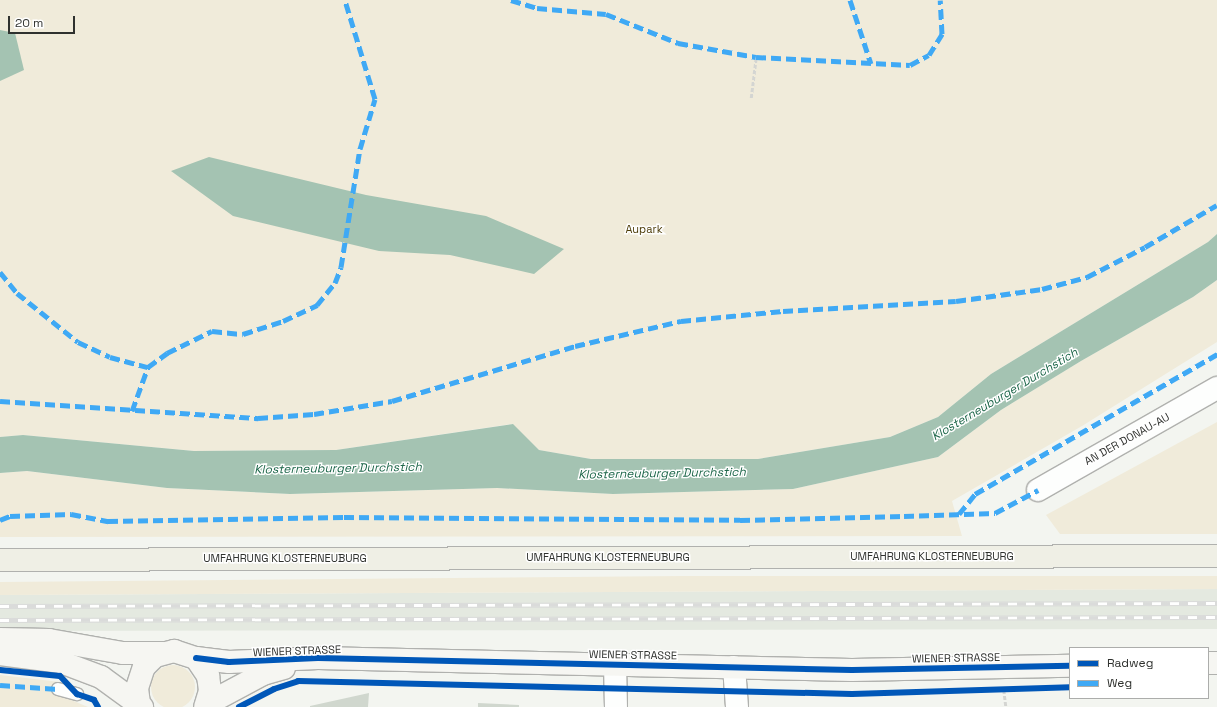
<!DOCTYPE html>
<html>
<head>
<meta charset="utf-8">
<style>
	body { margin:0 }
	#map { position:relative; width:1217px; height:707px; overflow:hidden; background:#f3f5f0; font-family:"Space Grotesk",sans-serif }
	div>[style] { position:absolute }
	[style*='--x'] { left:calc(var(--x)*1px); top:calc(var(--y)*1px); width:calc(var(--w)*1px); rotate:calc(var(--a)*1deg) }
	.built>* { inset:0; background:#e4e9e0 }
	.green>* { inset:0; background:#f0ebda }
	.round { border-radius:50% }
	.water>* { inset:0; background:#a4c3b2 }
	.building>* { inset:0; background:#d0d7ce }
	.path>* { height:2.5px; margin-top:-1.25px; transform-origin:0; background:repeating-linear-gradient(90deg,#d4d5d2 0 4px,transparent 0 6px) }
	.roads { filter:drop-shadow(1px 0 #b0b1ae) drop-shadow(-1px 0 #b0b1ae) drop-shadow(0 1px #b0b1ae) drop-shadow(0 -1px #b0b1ae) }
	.lane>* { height:12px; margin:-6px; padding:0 6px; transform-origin:6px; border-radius:6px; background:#fdfefd }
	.street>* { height:22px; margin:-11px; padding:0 11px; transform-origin:11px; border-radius:11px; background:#fdfefd }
	.secondary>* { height:22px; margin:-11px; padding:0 11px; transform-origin:11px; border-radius:11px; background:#f6f6f2 }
	.primary>* { height:22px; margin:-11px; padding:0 11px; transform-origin:11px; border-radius:11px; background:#efefe5 }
	.rail>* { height:4.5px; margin-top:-2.25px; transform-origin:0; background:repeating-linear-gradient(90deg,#fff 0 9px,#dadbda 0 18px); box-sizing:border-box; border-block:1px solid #dadbda }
	.quiet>* { height:5px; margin-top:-2.5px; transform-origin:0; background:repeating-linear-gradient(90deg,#3fa9f5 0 10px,transparent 0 15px) }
	.cycleway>* { height:6px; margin:-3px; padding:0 3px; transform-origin:3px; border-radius:3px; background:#0057b8 }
	span { translate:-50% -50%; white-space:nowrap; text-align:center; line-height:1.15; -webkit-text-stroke:3px #fff; paint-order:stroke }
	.park-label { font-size:11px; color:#4e3d09 }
	.street-label { font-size:11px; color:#2f312e }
	.water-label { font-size:12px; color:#1c6649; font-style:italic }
	.legend { position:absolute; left:1069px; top:647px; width:140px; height:52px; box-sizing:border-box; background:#fff; border:1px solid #acadab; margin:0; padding:5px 7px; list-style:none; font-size:12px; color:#2f312e }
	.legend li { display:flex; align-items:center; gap:8px; height:20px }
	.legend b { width:20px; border:1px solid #acadab }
	.scale { position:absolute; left:8px; top:16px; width:67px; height:18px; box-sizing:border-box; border:2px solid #2f312e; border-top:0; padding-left:5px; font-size:12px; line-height:14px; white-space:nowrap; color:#2f312e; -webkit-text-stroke:3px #fff; paint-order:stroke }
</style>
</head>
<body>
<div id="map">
	<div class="built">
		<i style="clip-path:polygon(1217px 589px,1217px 629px,0 631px,0 595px)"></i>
	</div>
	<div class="green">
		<i style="clip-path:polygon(0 0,1217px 0,1217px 234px,1208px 242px,991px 374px,938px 417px,890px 437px,758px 459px,591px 459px,539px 450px,512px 424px,336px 450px,194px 451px,23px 435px,0 437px)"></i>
		<i style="clip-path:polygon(1217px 280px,1217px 342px,1082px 426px,952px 501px,962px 536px,0 537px,0 473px,27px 471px,167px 488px,290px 494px,497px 488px,613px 494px,793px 489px,938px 457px,1001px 410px,1081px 361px,1193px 297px)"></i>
		<i style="clip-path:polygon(1217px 422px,1217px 534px,1060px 534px,1046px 515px)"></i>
		<i style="clip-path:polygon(682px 576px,1217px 576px,1217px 589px,0 595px,0 582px)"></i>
		<i class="round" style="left:151px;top:665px;width:44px;height:44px"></i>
		<i style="clip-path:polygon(0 675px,60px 682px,57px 694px,88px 707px,0 707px)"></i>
	</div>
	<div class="water">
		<i style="clip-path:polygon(0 30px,15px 33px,24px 70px,0 81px)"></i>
		<i style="clip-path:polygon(209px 157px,366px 195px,486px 216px,564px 249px,534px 274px,450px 255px,379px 251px,233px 216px,171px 171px)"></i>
		<i style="clip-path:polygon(1217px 234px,1217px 280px,1193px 297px,1081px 361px,1001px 410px,938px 457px,793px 489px,613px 494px,497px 488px,290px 494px,167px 488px,27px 471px,0 473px,0 437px,23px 435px,194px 451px,336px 450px,513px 424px,539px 450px,591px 459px,758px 459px,890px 437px,938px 417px,991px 374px,1208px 242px)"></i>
	</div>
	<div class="building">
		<i style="clip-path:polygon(369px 693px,368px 707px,310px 707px,310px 706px)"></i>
		<i style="clip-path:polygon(478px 703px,519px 705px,519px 707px,478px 707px)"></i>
	</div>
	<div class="path">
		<i style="--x:751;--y:98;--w:41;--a:-83"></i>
		<i style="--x:1004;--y:690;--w:17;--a:83"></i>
	</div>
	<div class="roads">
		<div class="lane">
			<i style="--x:58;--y:689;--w:20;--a:15"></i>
		</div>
		<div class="street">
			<i style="--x:1038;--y:490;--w:206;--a:-29.7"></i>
			<i style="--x:615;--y:664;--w:43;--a:88.7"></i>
			<i style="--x:734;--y:667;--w:40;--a:85.7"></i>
		</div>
		<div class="secondary">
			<i style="--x:0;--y:639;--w:49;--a:1.2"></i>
			<i style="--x:49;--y:640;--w:75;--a:10"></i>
			<i style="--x:123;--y:653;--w:40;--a:0"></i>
			<i style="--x:0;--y:654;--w:62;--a:7.5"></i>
			<i style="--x:61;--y:662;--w:43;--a:20.6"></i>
			<i style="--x:101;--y:677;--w:51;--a:36.2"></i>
			<i style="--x:196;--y:658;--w:33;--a:7"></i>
			<i style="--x:229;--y:662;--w:89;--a:-2.6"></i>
			<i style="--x:318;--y:658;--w:534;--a:1.29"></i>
			<i style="--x:852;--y:670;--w:218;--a:-1.1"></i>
			<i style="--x:1208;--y:663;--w:9;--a:0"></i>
			<i style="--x:139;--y:703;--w:15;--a:-98"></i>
			<i style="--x:137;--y:688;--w:22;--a:-72"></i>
			<i style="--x:144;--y:667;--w:16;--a:-45"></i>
			<i style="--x:155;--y:656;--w:20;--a:-15"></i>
			<i style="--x:174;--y:651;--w:23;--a:18"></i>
			<i style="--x:196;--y:658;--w:22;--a:56"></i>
			<i style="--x:208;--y:676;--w:15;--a:82"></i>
			<i style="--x:210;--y:691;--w:17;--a:107"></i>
			<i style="--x:207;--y:704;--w:64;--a:-28.2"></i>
			<i style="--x:263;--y:674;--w:22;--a:-16"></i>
		</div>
		<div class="primary">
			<i style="--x:0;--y:560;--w:1217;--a:-0.19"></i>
		</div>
	</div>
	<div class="rail">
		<i style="--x:0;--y:606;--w:1217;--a:-0.14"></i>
		<i style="--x:0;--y:620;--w:1217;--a:-0.14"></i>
	</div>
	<div class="quiet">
		<i style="--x:511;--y:0;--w:27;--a:17"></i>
		<i style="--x:537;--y:8;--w:69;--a:5"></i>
		<i style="--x:606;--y:14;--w:78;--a:21.9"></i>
		<i style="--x:678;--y:43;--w:79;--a:10.2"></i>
		<i style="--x:756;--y:57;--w:154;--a:3"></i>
		<i style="--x:910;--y:65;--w:21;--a:-28"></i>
		<i style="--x:929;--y:55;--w:25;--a:-58"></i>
		<i style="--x:942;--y:34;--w:34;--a:-93"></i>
		<i style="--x:850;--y:0;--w:67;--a:71.8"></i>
		<i style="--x:0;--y:272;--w:27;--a:51"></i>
		<i style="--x:17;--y:293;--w:78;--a:38.8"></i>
		<i style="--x:78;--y:342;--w:35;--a:25"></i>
		<i style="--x:110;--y:357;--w:39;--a:15"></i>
		<i style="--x:148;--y:367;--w:24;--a:-36"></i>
		<i style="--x:167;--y:353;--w:50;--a:-26.1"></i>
		<i style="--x:212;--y:331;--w:31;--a:6"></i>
		<i style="--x:243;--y:334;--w:42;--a:-18"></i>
		<i style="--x:283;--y:321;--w:38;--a:-25"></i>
		<i style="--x:317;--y:305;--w:28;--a:-51"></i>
		<i style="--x:335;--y:283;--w:17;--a:-69"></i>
		<i style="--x:341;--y:267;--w:120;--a:-80.9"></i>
		<i style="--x:360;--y:149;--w:52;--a:-73.3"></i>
		<i style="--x:375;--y:99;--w:103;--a:-106.9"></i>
		<i style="--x:0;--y:401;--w:259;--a:3.8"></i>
		<i style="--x:258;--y:418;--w:56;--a:-4.1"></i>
		<i style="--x:314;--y:414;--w:79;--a:-9.5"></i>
		<i style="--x:392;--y:401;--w:191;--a:-16.7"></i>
		<i style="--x:575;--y:346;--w:109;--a:-13.3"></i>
		<i style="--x:681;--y:321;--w:102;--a:-5.6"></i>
		<i style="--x:783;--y:311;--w:173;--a:-3.3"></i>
		<i style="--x:956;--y:301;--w:87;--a:-7.9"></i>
		<i style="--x:1042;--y:289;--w:47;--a:-14.9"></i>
		<i style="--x:1087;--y:277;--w:65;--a:-27.3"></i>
		<i style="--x:1145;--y:247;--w:83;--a:-30.3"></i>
		<i style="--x:132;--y:411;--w:47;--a:-70"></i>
		<i style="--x:959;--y:514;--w:26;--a:-51"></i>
		<i style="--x:975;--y:494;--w:280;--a:-30"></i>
		<i style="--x:0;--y:520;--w:11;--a:-22"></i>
		<i style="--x:10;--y:516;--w:61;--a:-1.9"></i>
		<i style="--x:71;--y:514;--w:38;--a:11"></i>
		<i style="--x:108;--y:521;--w:236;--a:-1"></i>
		<i style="--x:344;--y:517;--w:396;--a:0.4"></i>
		<i style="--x:740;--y:520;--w:164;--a:-1.4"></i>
		<i style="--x:904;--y:516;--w:91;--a:-1.9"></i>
		<i style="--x:995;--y:513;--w:49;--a:-28.1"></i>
		<i style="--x:0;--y:685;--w:58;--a:3.9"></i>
	</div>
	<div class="cycleway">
		<i style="--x:196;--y:658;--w:33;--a:7"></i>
		<i style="--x:229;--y:662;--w:89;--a:-2.6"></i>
		<i style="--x:318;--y:658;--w:534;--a:1.29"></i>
		<i style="--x:852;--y:670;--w:218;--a:-1.1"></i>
		<i style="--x:0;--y:670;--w:60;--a:5.7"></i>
		<i style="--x:60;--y:676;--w:25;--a:47"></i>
		<i style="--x:77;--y:694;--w:18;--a:19"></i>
		<i style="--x:94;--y:700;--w:8;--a:60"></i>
		<i style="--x:239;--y:707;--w:39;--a:-27"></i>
		<i style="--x:274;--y:689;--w:25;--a:-18"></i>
		<i style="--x:298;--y:681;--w:554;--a:1.34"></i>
		<i style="--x:852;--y:694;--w:218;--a:-1.8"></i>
	</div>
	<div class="park-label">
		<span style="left:644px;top:229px">Aupark</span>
	</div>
	<div class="street-label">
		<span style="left:1127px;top:439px;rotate:-29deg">AN DER DONAU-AU</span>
		<span style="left:932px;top:556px">UMFAHRUNG KLOSTERNEUBURG</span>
		<span style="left:608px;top:557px">UMFAHRUNG KLOSTERNEUBURG</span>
		<span style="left:285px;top:558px">UMFAHRUNG KLOSTERNEUBURG</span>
		<span style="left:297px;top:651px;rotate:-2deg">WIENER STRASSE</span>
		<span style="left:633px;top:655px;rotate:1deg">WIENER STRASSE</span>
		<span style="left:956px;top:658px;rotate:-1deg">WIENER STRASSE</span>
	</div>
	<div class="water-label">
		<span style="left:1005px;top:395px;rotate:-31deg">Klosterneuburger Durchstich</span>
		<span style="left:338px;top:469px;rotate:-1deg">Klosterneuburger Durchstich</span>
		<span style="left:662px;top:474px;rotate:-1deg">Klosterneuburger Durchstich</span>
	</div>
	<ul class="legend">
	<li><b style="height:5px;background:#0057b8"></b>Radweg</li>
	<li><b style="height:5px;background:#3fa9f5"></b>Weg</li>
	</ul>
	<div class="scale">20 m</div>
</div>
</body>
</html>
